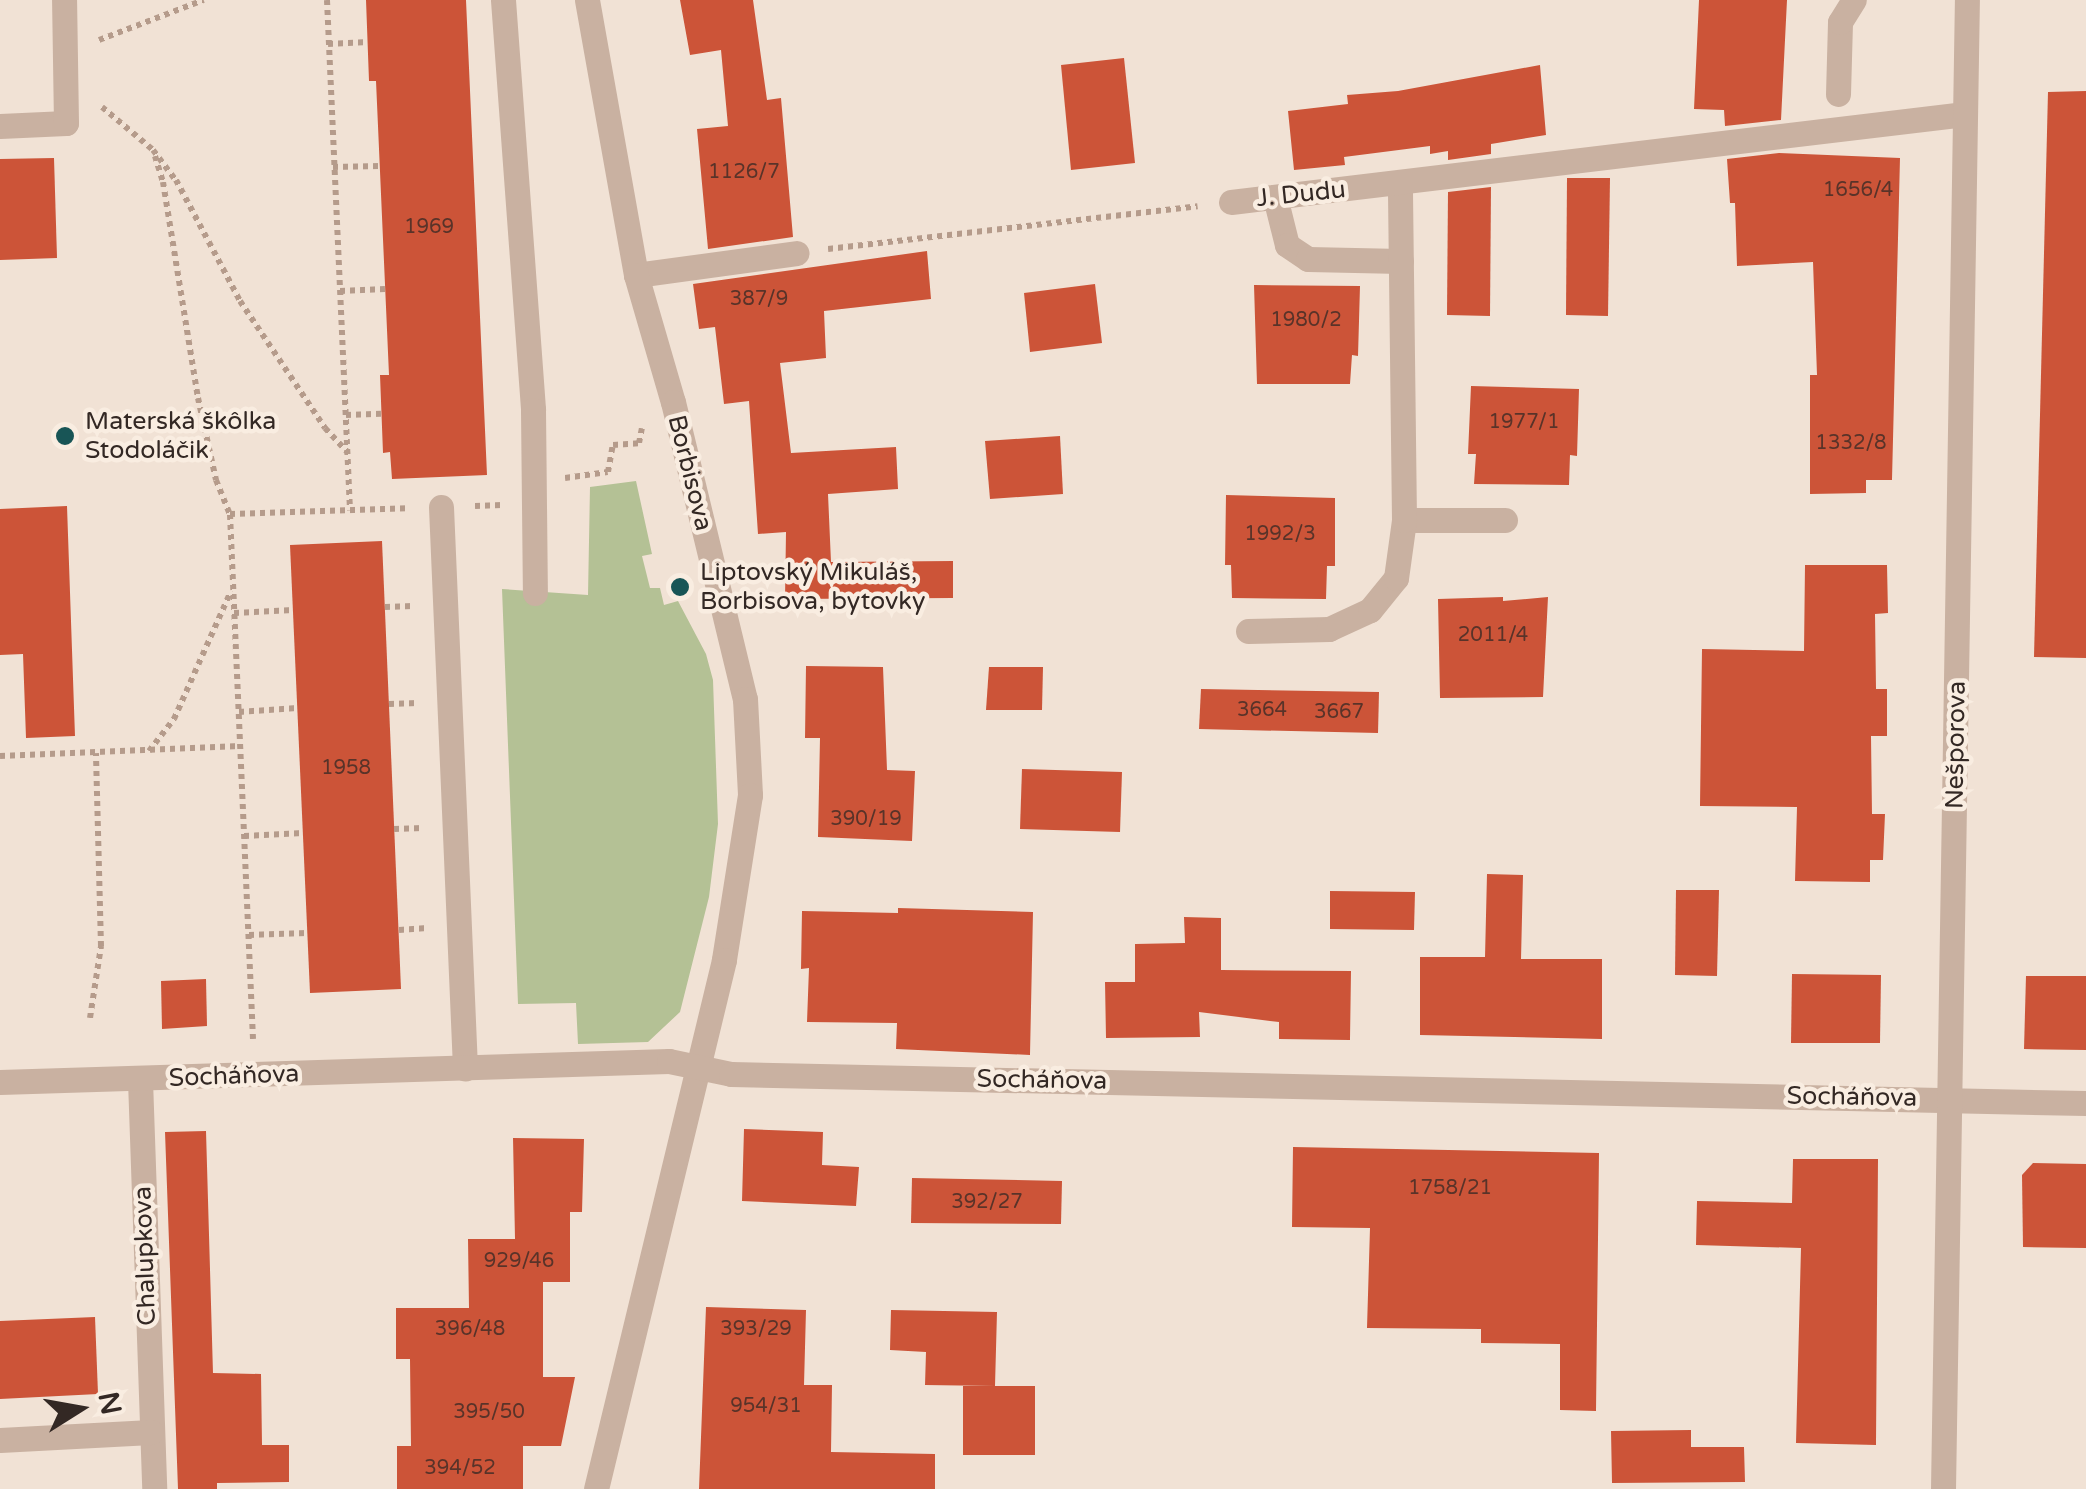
<!DOCTYPE html>
<html>
<head>
<meta charset="utf-8">
<style>
	body { margin:0 }
	#map { position:relative; width:2086px; height:1489px; overflow:hidden; background:#f1e2d5; font-family:"Varela Round",sans-serif }
	div>[style] { position:absolute }
	[style*='--x'] { left:calc(var(--x)*1px); top:calc(var(--y)*1px); width:calc(var(--w)*1px); rotate:calc(var(--a)*1deg) }
	.green>* { inset:0; background:#b4c195 }
	.building>* { inset:0; background:#cc5438 }
	.path>* { height:6px; margin-top:-3px; transform-origin:0; background:repeating-linear-gradient(90deg,#b59b8b 0 5px,transparent 0 10px) }
	.service>* { height:25px; margin:-12.5px; padding:0 12.5px; transform-origin:12.5px; border-radius:12.5px; background:#c9b1a1 }
	.minor>* { height:25px; margin:-12.5px; padding:0 12.5px; transform-origin:12.5px; border-radius:12.5px; background:#c9b1a1 }
	.dots>* { width:28px; height:28px; translate:-50% -50%; box-sizing:border-box; border:5px solid #f9ede1; border-radius:50% }
	span { translate:-50% -50%; white-space:nowrap; text-align:center; line-height:1.15; -webkit-text-stroke:9px #f9ede1; paint-order:stroke }
	.number-label { font-size:20px; color:#593329 }
	.number-label span { -webkit-text-stroke-width:0 }
	.street-label { font-size:25px; color:#332824 }
	.poi-label { font-size:25px; color:#332824 }
	.left { translate:0 -50%; text-align:left }
	.north { position:absolute; left:30px; top:1359px; width:100px; height:100px; -webkit-text-stroke:8px #f9ede1; paint-order:stroke; rotate:79deg; font-size:28px; font-weight:700; line-height:40px; text-align:center; color:#332824 }
	.north::after { content:''; display:block; margin:auto; width:35px; height:45px; background:#332824; clip-path:polygon(50% 0,100% 100%,50% 72%,0 100%) }
</style>
</head>
<body>
<div id="map">
	<div class="green">
		<i style="clip-path:polygon(636px 481px,652px 554px,642px 556px,650px 588px,660px 588px,664px 605px,678px 601px,706px 654px,713px 680px,718px 824px,709px 897px,680px 1012px,648px 1042px,578px 1044px,576px 1003px,518px 1004px,502px 589px,588px 595px,590px 487px)"></i>
	</div>
	<div class="building">
		<i style="clip-path:polygon(366px 0,466px 0,487px 475px,392px 479px,390px 452px,383px 453px,380px 375px,389px 375px,376px 81px,369px 81px)"></i>
		<i style="clip-path:polygon(680px 0,753px 0,767px 100px,781px 98px,793px 237px,708px 249px,697px 129px,728px 126px,721px 50px,690px 55px)"></i>
		<i style="clip-path:polygon(1699px 0,1787px 0,1781px 120px,1725px 126px,1724px 110px,1694px 109px)"></i>
		<i style="clip-path:polygon(1124px 58px,1135px 163px,1071px 170px,1061px 65px)"></i>
		<i style="clip-path:polygon(1540px 65px,1546px 135px,1491px 144px,1491px 154px,1448px 160px,1448px 151px,1430px 154px,1430px 146px,1344px 157px,1345px 165px,1294px 170px,1288px 111px,1348px 104px,1347px 95px,1398px 91px)"></i>
		<i style="clip-path:polygon(2086px 91px,2086px 658px,2034px 657px,2048px 92px)"></i>
		<i style="clip-path:polygon(1779px 153px,1900px 158px,1892px 480px,1866px 480px,1866px 493px,1810px 494px,1810px 375px,1817px 375px,1813px 262px,1737px 266px,1735px 203px,1730px 203px,1727px 159px)"></i>
		<i style="clip-path:polygon(54px 158px,57px 258px,0 260px,0 159px)"></i>
		<i style="clip-path:polygon(1567px 178px,1610px 178px,1608px 316px,1566px 315px)"></i>
		<i style="clip-path:polygon(1491px 187px,1490px 316px,1447px 315px,1448px 192px)"></i>
		<i style="clip-path:polygon(927px 251px,931px 299px,824px 311px,826px 358px,780px 363px,791px 453px,896px 447px,898px 489px,828px 494px,831px 562px,953px 561px,953px 598px,785px 599px,786px 532px,758px 534px,749px 401px,724px 404px,715px 327px,699px 329px,693px 284px)"></i>
		<i style="clip-path:polygon(1095px 284px,1102px 343px,1030px 352px,1024px 293px)"></i>
		<i style="clip-path:polygon(1254px 285px,1360px 286px,1358px 356px,1352px 355px,1350px 384px,1257px 384px)"></i>
		<i style="clip-path:polygon(1471px 386px,1579px 389px,1577px 456px,1570px 455px,1569px 485px,1474px 484px,1476px 454px,1468px 454px)"></i>
		<i style="clip-path:polygon(1060px 436px,1063px 494px,990px 499px,985px 441px)"></i>
		<i style="clip-path:polygon(1226px 495px,1335px 498px,1335px 566px,1327px 566px,1326px 599px,1232px 598px,1231px 565px,1225px 565px)"></i>
		<i style="clip-path:polygon(67px 506px,75px 736px,26px 738px,23px 654px,0 655px,0 509px)"></i>
		<i style="clip-path:polygon(382px 541px,401px 989px,310px 993px,290px 545px)"></i>
		<i style="clip-path:polygon(1805px 565px,1887px 565px,1888px 613px,1875px 614px,1876px 689px,1887px 689px,1887px 736px,1871px 736px,1872px 814px,1885px 814px,1883px 860px,1870px 860px,1870px 882px,1795px 881px,1797px 807px,1700px 806px,1702px 649px,1804px 651px)"></i>
		<i style="clip-path:polygon(1503px 597px,1503px 601px,1548px 597px,1543px 697px,1440px 698px,1438px 599px)"></i>
		<i style="clip-path:polygon(806px 666px,883px 667px,887px 770px,915px 771px,912px 841px,818px 837px,820px 738px,805px 738px)"></i>
		<i style="clip-path:polygon(989px 667px,1043px 667px,1042px 710px,986px 710px)"></i>
		<i style="clip-path:polygon(1201px 689px,1379px 692px,1378px 733px,1199px 729px)"></i>
		<i style="clip-path:polygon(1022px 769px,1122px 772px,1120px 832px,1020px 829px)"></i>
		<i style="clip-path:polygon(1487px 874px,1523px 875px,1521px 959px,1602px 959px,1602px 1039px,1420px 1035px,1420px 957px,1485px 957px)"></i>
		<i style="clip-path:polygon(1676px 890px,1719px 890px,1717px 976px,1675px 975px)"></i>
		<i style="clip-path:polygon(1330px 891px,1415px 892px,1414px 930px,1330px 929px)"></i>
		<i style="clip-path:polygon(898px 908px,1033px 912px,1030px 1055px,896px 1049px,897px 1023px,807px 1022px,809px 968px,801px 969px,802px 911px,898px 913px)"></i>
		<i style="clip-path:polygon(1184px 917px,1221px 918px,1221px 970px,1351px 971px,1350px 1040px,1279px 1039px,1279px 1022px,1199px 1012px,1200px 1037px,1106px 1038px,1105px 982px,1135px 982px,1135px 944px,1185px 943px)"></i>
		<i style="clip-path:polygon(1792px 974px,1881px 975px,1880px 1043px,1791px 1043px)"></i>
		<i style="clip-path:polygon(2026px 976px,2086px 976px,2086px 1050px,2024px 1049px)"></i>
		<i style="clip-path:polygon(206px 979px,207px 1026px,162px 1029px,161px 981px)"></i>
		<i style="clip-path:polygon(744px 1129px,823px 1132px,822px 1165px,859px 1167px,856px 1206px,742px 1201px)"></i>
		<i style="clip-path:polygon(206px 1131px,213px 1373px,261px 1374px,262px 1445px,289px 1445px,289px 1482px,217px 1483px,217px 1489px,178px 1489px,165px 1132px)"></i>
		<i style="clip-path:polygon(513px 1138px,584px 1139px,582px 1212px,570px 1212px,570px 1282px,543px 1282px,543px 1377px,575px 1377px,561px 1446px,523px 1446px,523px 1489px,397px 1489px,397px 1446px,411px 1446px,410px 1359px,396px 1359px,396px 1308px,469px 1308px,468px 1239px,515px 1239px)"></i>
		<i style="clip-path:polygon(1293px 1147px,1599px 1153px,1596px 1411px,1560px 1410px,1560px 1344px,1481px 1343px,1481px 1329px,1367px 1328px,1370px 1228px,1292px 1227px)"></i>
		<i style="clip-path:polygon(1793px 1159px,1878px 1159px,1876px 1445px,1796px 1443px,1801px 1248px,1696px 1245px,1697px 1201px,1792px 1203px)"></i>
		<i style="clip-path:polygon(2033px 1163px,2086px 1164px,2086px 1248px,2023px 1247px,2022px 1175px)"></i>
		<i style="clip-path:polygon(912px 1178px,1062px 1181px,1061px 1224px,911px 1223px)"></i>
		<i style="clip-path:polygon(706px 1307px,806px 1310px,804px 1385px,832px 1385px,831px 1452px,935px 1454px,935px 1489px,699px 1489px)"></i>
		<i style="clip-path:polygon(891px 1310px,997px 1312px,995px 1386px,925px 1385px,926px 1352px,890px 1350px)"></i>
		<i style="clip-path:polygon(95px 1317px,98px 1394px,0 1399px,0 1321px)"></i>
		<i style="clip-path:polygon(963px 1386px,1035px 1386px,1035px 1455px,963px 1455px)"></i>
		<i style="clip-path:polygon(1691px 1430px,1691px 1447px,1744px 1447px,1745px 1482px,1612px 1483px,1611px 1431px)"></i>
	</div>
	<div class="path">
		<i style="--x:327;--y:0;--w:511;--a:87.42"></i>
		<i style="--x:99;--y:40;--w:112;--a:-20.9"></i>
		<i style="--x:328;--y:44;--w:40;--a:-2.9"></i>
		<i style="--x:102;--y:107;--w:67;--a:40.1"></i>
		<i style="--x:153;--y:150;--w:38;--a:53"></i>
		<i style="--x:176;--y:180;--w:137;--a:62.1"></i>
		<i style="--x:240;--y:301;--w:153;--a:56.2"></i>
		<i style="--x:325;--y:428;--w:33;--a:47"></i>
		<i style="--x:155;--y:156;--w:27;--a:73"></i>
		<i style="--x:163;--y:182;--w:219;--a:80.8"></i>
		<i style="--x:198;--y:398;--w:84;--a:77.6"></i>
		<i style="--x:216;--y:480;--w:37;--a:68"></i>
		<i style="--x:333;--y:167;--w:47;--a:-1.2"></i>
		<i style="--x:828;--y:249;--w:372;--a:-6.6"></i>
		<i style="--x:340;--y:291;--w:45;--a:-2.5"></i>
		<i style="--x:346;--y:415;--w:35;--a:-2"></i>
		<i style="--x:565;--y:478;--w:43;--a:-7.9"></i>
		<i style="--x:608;--y:472;--w:27;--a:-80"></i>
		<i style="--x:613;--y:445;--w:26;--a:-4"></i>
		<i style="--x:639;--y:443;--w:15;--a:-79"></i>
		<i style="--x:475;--y:506;--w:27;--a:-2"></i>
		<i style="--x:385;--y:607;--w:28;--a:-2"></i>
		<i style="--x:234;--y:613;--w:59;--a:-2.9"></i>
		<i style="--x:389;--y:704;--w:29;--a:-2"></i>
		<i style="--x:239;--y:712;--w:58;--a:-3.9"></i>
		<i style="--x:149;--y:751;--w:41;--a:-52"></i>
		<i style="--x:174;--y:719;--w:140;--a:-66"></i>
		<i style="--x:0;--y:756;--w:240;--a:-2.4"></i>
		<i style="--x:394;--y:829;--w:29;--a:-2"></i>
		<i style="--x:244;--y:836;--w:59;--a:-2.9"></i>
		<i style="--x:399;--y:930;--w:28;--a:-4"></i>
		<i style="--x:249;--y:935;--w:58;--a:-2"></i>
		<i style="--x:90;--y:1018;--w:73;--a:-81.3"></i>
		<i style="--x:101;--y:946;--w:193;--a:-91.5"></i>
		<i style="--x:253;--y:1039;--w:526;--a:-92.51"></i>
		<i style="--x:230;--y:514;--w:177;--a:-1.9"></i>
	</div>
	<div class="service">
		<i style="--x:1838;--y:94;--w:72;--a:-88.4"></i>
		<i style="--x:1840;--y:22;--w:26;--a:-58"></i>
		<i style="--x:1275;--y:197;--w:49;--a:76"></i>
		<i style="--x:1287;--y:245;--w:25;--a:34"></i>
		<i style="--x:1308;--y:259;--w:93;--a:1.2"></i>
		<i style="--x:636;--y:275;--w:162;--a:-7.8"></i>
		<i style="--x:1404;--y:520;--w:101;--a:0"></i>
		<i style="--x:1248;--y:631;--w:81;--a:-1.4"></i>
		<i style="--x:1329;--y:629;--w:45;--a:-24.9"></i>
		<i style="--x:1370;--y:610;--w:41;--a:-50.9"></i>
		<i style="--x:1396;--y:578;--w:59;--a:-82.1"></i>
		<i style="--x:1404;--y:520;--w:337;--a:-90.7"></i>
	</div>
	<div class="minor">
		<i style="--x:503;--y:0;--w:411;--a:85.8"></i>
		<i style="--x:533;--y:410;--w:183;--a:89.4"></i>
		<i style="--x:587;--y:0;--w:279;--a:79.9"></i>
		<i style="--x:636;--y:275;--w:132;--a:73.8"></i>
		<i style="--x:673;--y:402;--w:306;--a:76.4"></i>
		<i style="--x:745;--y:699;--w:96;--a:87"></i>
		<i style="--x:750;--y:795;--w:167;--a:99"></i>
		<i style="--x:724;--y:960;--w:544;--a:103.6"></i>
		<i style="--x:0;--y:126;--w:66;--a:-2.6"></i>
		<i style="--x:66;--y:123;--w:123;--a:-90.9"></i>
		<i style="--x:1231;--y:202;--w:739;--a:-6.84"></i>
		<i style="--x:441;--y:507;--w:562;--a:87.55"></i>
		<i style="--x:140;--y:1080;--w:409;--a:88"></i>
		<i style="--x:0;--y:1082;--w:669;--a:-1.8"></i>
		<i style="--x:669;--y:1061;--w:63;--a:11.8"></i>
		<i style="--x:731;--y:1074;--w:1355;--a:1.23"></i>
		<i style="--x:0;--y:1440;--w:151;--a:-3"></i>
		<i style="--x:1943;--y:1489;--w:1489;--a:-89.08"></i>
	</div>
	<div class="dots">
		<i style="left:65px;top:436px;background:#185556"></i>
		<i style="left:680px;top:587px;background:#185556"></i>
	</div>
	<div class="number-label">
		<span style="left:744px;top:172px">1126/7</span>
		<span style="left:1858px;top:190px">1656/4</span>
		<span style="left:429px;top:227px">1969</span>
		<span style="left:759px;top:299px">387/9</span>
		<span style="left:1306px;top:320px">1980/2</span>
		<span style="left:1524px;top:422px">1977/1</span>
		<span style="left:1851px;top:443px">1332/8</span>
		<span style="left:1280px;top:534px">1992/3</span>
		<span style="left:1493px;top:635px">2011/4</span>
		<span style="left:1262px;top:710px">3664</span>
		<span style="left:1339px;top:712px">3667</span>
		<span style="left:346px;top:768px">1958</span>
		<span style="left:866px;top:819px">390/19</span>
		<span style="left:1450px;top:1188px">1758/21</span>
		<span style="left:987px;top:1202px">392/27</span>
		<span style="left:519px;top:1261px">929/46</span>
		<span style="left:470px;top:1329px">396/48</span>
		<span style="left:756px;top:1329px">393/29</span>
		<span style="left:766px;top:1406px">954/31</span>
		<span style="left:489px;top:1412px">395/50</span>
		<span style="left:460px;top:1468px">394/52</span>
	</div>
	<div class="street-label">
		<span style="left:1301px;top:194px;rotate:-6deg">J. Dudu</span>
		<span style="left:690px;top:473px;rotate:76deg">Borbisova</span>
		<span style="left:1956px;top:745px;rotate:-89deg">Nešporova</span>
		<span style="left:234px;top:1076px;rotate:-2deg">Socháňova</span>
		<span style="left:1042px;top:1080px;rotate:1deg">Socháňova</span>
		<span style="left:1852px;top:1097px;rotate:1deg">Socháňova</span>
		<span style="left:145px;top:1256px;rotate:-92deg">Chalupkova</span>
	</div>
	<div class="poi-label">
		<span class="left" style="left:85px;top:436px">Materská škôlka<br>Stodoláčik</span>
		<span class="left" style="left:700px;top:587px">Liptovský Mikuláš,<br>Borbisova, bytovky</span>
	</div>
	<div class="north">N</div>
</div>
</body>
</html>
